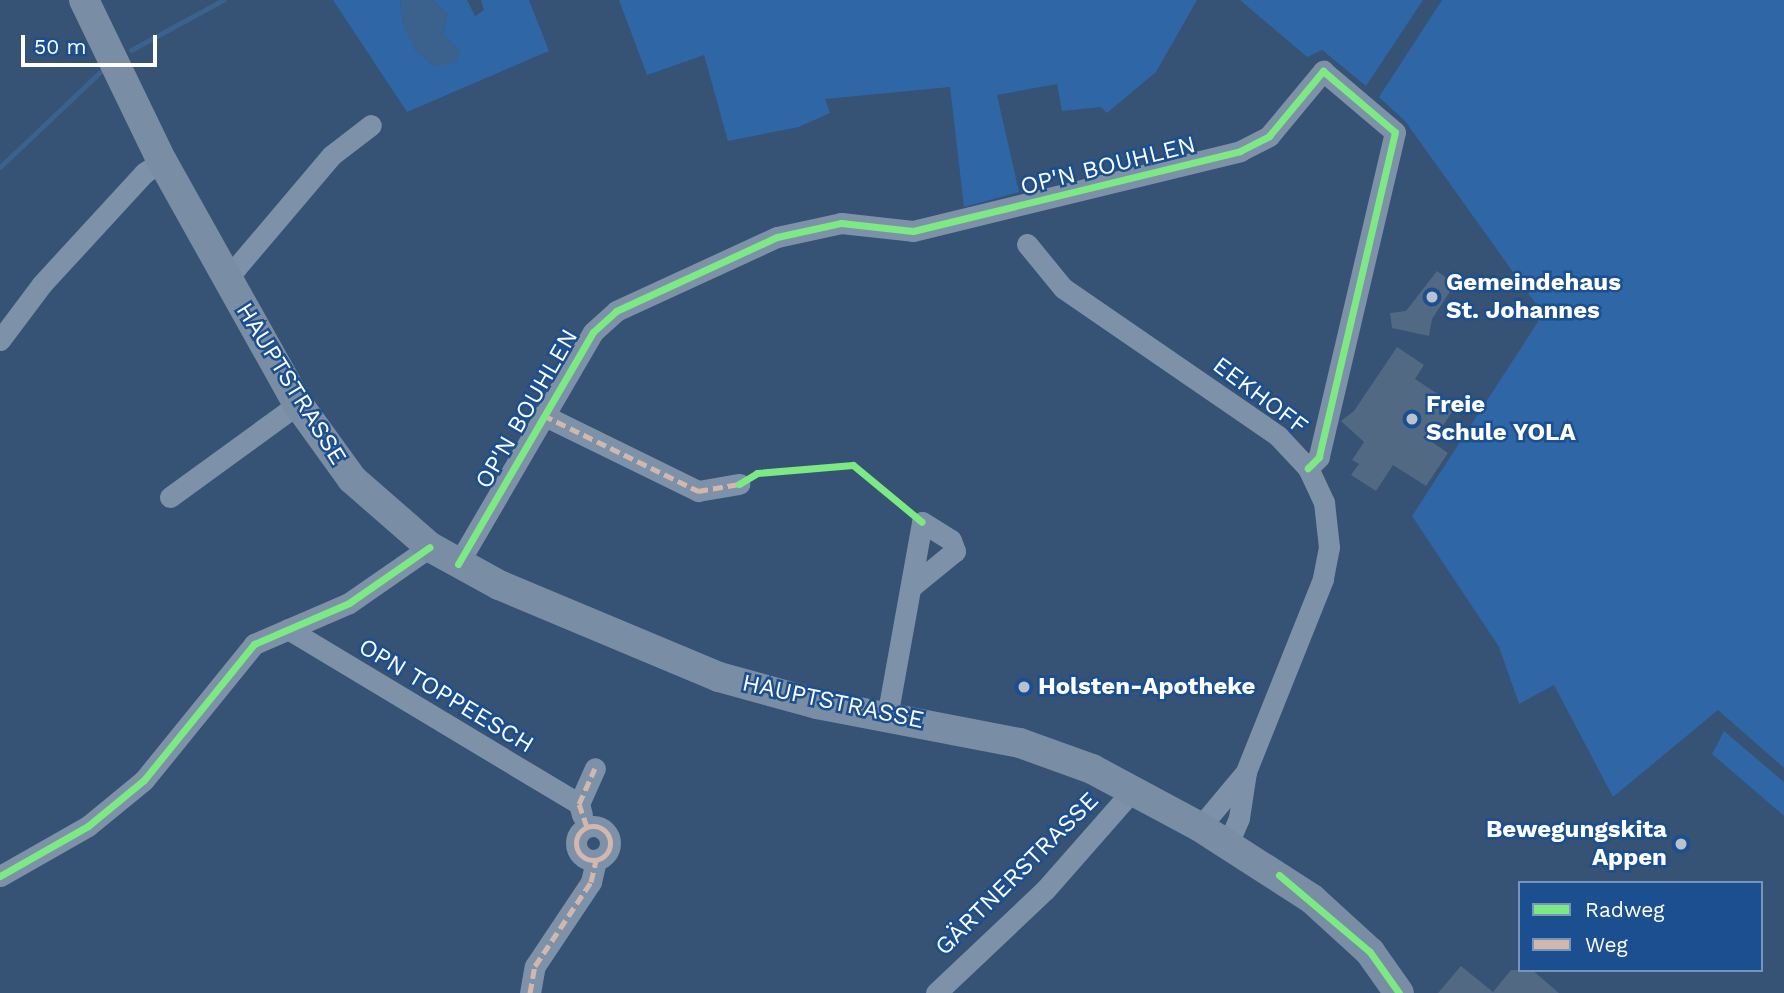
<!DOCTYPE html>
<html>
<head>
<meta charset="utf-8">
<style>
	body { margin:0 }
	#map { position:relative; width:1784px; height:993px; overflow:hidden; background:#365274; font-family:"Work Sans",sans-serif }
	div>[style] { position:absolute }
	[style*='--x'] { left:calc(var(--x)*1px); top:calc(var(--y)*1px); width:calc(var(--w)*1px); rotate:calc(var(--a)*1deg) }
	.green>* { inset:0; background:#2f66a5 }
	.water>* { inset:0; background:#3b618d }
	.stream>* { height:5px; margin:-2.5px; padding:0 2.5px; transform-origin:2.5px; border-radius:2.5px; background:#3b618d }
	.building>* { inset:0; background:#526984 }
	.street>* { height:21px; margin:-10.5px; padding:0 10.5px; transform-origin:10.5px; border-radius:10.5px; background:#7d92a8 }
	.street>.ring { margin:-10.5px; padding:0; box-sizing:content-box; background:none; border:21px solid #7d92a8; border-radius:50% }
	.secondary>* { height:30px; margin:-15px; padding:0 15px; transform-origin:15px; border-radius:15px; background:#798da4 }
	.quiet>* { height:5px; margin-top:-2.5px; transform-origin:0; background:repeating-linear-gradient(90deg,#d1b7ad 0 10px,transparent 0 15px) }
	.quiet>.ring { margin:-2.5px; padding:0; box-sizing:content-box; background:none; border:5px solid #d1b7ad; border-radius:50% }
	.cycleway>* { height:7px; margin:-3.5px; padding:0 3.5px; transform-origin:3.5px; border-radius:3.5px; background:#7ce984 }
	.dots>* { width:19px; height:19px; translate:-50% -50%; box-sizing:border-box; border:4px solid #1b4f8f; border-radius:50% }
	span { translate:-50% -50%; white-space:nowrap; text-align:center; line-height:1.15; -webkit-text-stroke:5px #1b4f8f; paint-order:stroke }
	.street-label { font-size:24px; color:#fff }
	.poi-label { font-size:24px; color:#fff; font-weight:700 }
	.left { translate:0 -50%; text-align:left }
	.right { translate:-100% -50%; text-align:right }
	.legend { position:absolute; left:1518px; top:881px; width:245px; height:91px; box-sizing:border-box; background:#1b4f8f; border:2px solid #7695bc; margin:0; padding:9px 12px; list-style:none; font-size:21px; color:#fff }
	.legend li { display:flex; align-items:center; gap:14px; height:35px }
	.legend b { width:35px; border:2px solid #7695bc }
	.scale { position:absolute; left:21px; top:35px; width:136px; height:32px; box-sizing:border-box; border:4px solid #fff; border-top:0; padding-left:9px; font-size:21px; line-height:24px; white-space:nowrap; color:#fff; -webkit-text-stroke:5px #1b4f8f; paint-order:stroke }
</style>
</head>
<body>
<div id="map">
	<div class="green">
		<i style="clip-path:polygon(333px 0,400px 0,403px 25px,443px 34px,447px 14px,433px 0,467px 0,475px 16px,484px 10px,481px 0,529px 0,549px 51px,407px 112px)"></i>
		<i style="clip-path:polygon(619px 0,1197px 0,1156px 72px,1107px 113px,1101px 107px,1062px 111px,1057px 84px,997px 95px,1019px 192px,964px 207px,950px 87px,825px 99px,830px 113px,799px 127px,728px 141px,704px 55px,647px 75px)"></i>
		<i style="clip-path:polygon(1240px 0,1423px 0,1366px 86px,1322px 50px,1307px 57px)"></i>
		<i style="clip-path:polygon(1442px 0,1784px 0,1784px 768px,1718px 710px,1613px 797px,1554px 685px,1519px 704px,1499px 647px,1412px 516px,1543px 314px,1405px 121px,1379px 97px)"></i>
		<i style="clip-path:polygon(1724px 731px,1784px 782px,1784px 816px,1712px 754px)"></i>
	</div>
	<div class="water">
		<i style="clip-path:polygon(400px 0,433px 0,447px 14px,443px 34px,460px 52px,457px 62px,435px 66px,415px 51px,403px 25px)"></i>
	</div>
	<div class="stream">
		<i style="--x:131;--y:50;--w:105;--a:-28.5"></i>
		<i style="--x:0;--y:167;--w:138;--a:-43.5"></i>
	</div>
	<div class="building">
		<i style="clip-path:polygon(1437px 271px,1455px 284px,1432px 319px,1429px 336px,1392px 328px,1390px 313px,1406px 311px)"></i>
		<i style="clip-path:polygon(1397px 347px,1424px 365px,1415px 379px,1456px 406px,1432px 442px,1448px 453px,1426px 486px,1393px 465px,1376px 491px,1351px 475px,1359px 464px,1352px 460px,1364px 442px,1341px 421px,1354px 411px)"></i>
		<i style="clip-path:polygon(1461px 966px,1493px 992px,1511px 970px,1532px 970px,1559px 993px,1438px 993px)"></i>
	</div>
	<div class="street">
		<i style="--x:1027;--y:244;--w:57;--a:50.7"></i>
		<i style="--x:1063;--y:288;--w:261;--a:34.5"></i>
		<i style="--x:1278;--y:436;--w:44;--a:46.8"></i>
		<i style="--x:1308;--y:468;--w:38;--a:65"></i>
		<i style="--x:1324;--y:502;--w:45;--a:83.7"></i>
		<i style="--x:1329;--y:547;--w:33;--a:101"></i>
		<i style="--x:1323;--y:579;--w:208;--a:111.8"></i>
		<i style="--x:1246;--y:772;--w:47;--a:98.7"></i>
		<i style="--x:1239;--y:818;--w:28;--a:113"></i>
		<i style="--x:224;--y:275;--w:14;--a:-30"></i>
		<i style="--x:236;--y:268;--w:148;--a:-49.7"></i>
		<i style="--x:332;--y:155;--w:49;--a:-37.6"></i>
		<i style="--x:0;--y:340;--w:70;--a:-53.1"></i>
		<i style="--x:42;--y:284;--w:151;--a:-47.4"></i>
		<i style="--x:144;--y:173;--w:22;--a:-34"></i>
		<i style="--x:543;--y:415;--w:173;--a:26.1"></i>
		<i style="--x:698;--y:491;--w:42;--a:-9.7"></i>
		<i style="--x:170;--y:497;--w:158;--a:-36"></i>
		<i style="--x:458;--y:564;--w:268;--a:-59.8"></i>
		<i style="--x:593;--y:332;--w:31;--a:-42"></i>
		<i style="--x:616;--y:311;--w:177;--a:-24.7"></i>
		<i style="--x:777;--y:237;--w:66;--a:-12.3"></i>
		<i style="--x:841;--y:223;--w:72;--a:6.3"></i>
		<i style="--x:913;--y:231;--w:337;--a:-13.7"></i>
		<i style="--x:1240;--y:151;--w:33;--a:-27"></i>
		<i style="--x:1269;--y:136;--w:85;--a:-50.3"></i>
		<i style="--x:1323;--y:71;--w:94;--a:40.3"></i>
		<i style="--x:1395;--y:132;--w:334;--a:103.2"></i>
		<i style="--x:1319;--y:457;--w:16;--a:135"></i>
		<i style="--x:288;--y:629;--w:340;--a:31"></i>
		<i style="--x:887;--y:717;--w:198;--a:-79.8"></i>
		<i style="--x:922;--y:522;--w:34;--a:32"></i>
		<i style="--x:951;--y:540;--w:12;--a:70"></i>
		<i style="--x:955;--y:551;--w:57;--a:140.7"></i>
		<i style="--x:582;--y:815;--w:11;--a:-105"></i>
		<i style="--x:579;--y:804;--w:39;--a:-66"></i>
		<i class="ring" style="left:576px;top:826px;width:13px;height:13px"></i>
		<i style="--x:1200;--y:827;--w:72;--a:-50.1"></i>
		<i style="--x:0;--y:876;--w:101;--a:-29.6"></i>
		<i style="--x:88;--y:826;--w:72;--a:-39.4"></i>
		<i style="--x:144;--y:780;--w:175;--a:-51"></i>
		<i style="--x:254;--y:644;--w:103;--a:-23.3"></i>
		<i style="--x:349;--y:603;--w:98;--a:-34.7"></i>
		<i style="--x:530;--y:993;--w:27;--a:-80"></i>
		<i style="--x:535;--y:966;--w:101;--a:-56.3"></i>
		<i style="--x:591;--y:882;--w:23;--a:-77"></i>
		<i style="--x:936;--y:993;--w:150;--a:-43.4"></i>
		<i style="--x:1045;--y:890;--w:133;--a:-48.7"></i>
	</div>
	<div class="secondary">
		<i style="--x:84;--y:0;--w:179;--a:64.2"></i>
		<i style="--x:162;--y:161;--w:278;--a:60.8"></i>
		<i style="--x:298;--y:404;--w:92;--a:54.2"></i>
		<i style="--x:352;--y:479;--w:103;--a:41.1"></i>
		<i style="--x:430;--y:547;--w:79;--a:28.8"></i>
		<i style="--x:499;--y:585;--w:238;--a:22.7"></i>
		<i style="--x:719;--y:677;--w:102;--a:15.4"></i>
		<i style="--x:817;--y:704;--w:207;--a:10.9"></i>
		<i style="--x:1020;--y:743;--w:77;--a:19.9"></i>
		<i style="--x:1092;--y:769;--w:123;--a:28.2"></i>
		<i style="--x:1200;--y:827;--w:133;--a:32.7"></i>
		<i style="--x:1312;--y:899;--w:79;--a:42.4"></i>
		<i style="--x:1370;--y:952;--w:50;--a:54.7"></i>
	</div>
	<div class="quiet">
		<i style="--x:543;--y:415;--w:173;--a:26.1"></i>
		<i style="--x:698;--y:491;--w:42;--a:-9.7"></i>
		<i class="ring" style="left:576px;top:826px;width:29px;height:29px"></i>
		<i style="--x:587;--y:827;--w:24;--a:-109"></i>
		<i style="--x:579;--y:804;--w:39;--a:-66"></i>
		<i style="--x:530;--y:993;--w:27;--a:-80"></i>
		<i style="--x:535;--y:966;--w:101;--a:-56.3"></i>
		<i style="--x:591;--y:882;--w:23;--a:-77"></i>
	</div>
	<div class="cycleway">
		<i style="--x:739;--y:484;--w:21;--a:-31"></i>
		<i style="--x:757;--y:473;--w:96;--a:-4.8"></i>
		<i style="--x:853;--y:465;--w:89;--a:39.6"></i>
		<i style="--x:458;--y:564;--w:268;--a:-59.8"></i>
		<i style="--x:593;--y:332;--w:31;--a:-42"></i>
		<i style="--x:616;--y:311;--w:177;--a:-24.7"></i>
		<i style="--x:777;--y:237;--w:66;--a:-12.3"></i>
		<i style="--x:841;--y:223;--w:72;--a:6.3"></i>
		<i style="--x:913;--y:231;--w:337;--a:-13.7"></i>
		<i style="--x:1240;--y:151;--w:33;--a:-27"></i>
		<i style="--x:1269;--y:136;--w:85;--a:-50.3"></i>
		<i style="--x:1323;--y:71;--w:94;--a:40.3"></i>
		<i style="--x:1395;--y:132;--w:334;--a:103.2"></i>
		<i style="--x:1319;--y:457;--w:16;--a:135"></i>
		<i style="--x:1279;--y:875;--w:119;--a:40.2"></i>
		<i style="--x:1370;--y:952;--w:50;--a:54.7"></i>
		<i style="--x:0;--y:876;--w:101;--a:-29.6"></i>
		<i style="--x:88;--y:826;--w:72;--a:-39.4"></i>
		<i style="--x:144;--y:780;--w:175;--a:-51"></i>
		<i style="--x:254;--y:644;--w:103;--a:-23.3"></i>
		<i style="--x:349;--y:603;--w:98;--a:-34.7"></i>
	</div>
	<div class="dots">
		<i style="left:1432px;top:297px;background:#b9c2ce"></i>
		<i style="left:1412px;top:419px;background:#b9c2ce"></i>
		<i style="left:1024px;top:687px;background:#b9c2ce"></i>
		<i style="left:1681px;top:844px;background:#b9c2ce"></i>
	</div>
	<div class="street-label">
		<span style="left:1108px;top:166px;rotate:-14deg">OP'N BOUHLEN</span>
		<span style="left:291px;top:384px;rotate:58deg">HAUPTSTRASSE</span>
		<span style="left:1260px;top:396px;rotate:37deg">EEKHOFF</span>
		<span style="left:527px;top:409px;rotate:-60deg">OP'N BOUHLEN</span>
		<span style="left:446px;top:696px;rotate:31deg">OPN TOPPEESCH</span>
		<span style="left:833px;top:702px;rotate:12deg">HAUPTSTRASSE</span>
		<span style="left:1017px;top:874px;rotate:-45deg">GÄRTNERSTRASSE</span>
	</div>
	<div class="poi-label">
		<span class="left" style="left:1446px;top:297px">Gemeindehaus<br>St. Johannes</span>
		<span class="left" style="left:1426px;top:419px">Freie<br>Schule YOLA</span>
		<span class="left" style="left:1038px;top:687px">Holsten-Apotheke</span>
		<span class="right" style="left:1667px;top:844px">Bewegungskita<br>Appen</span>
	</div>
	<ul class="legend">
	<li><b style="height:9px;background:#7ce984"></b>Radweg</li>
	<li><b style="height:9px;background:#d1b7ad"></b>Weg</li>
	</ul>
	<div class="scale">50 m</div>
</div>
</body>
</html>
